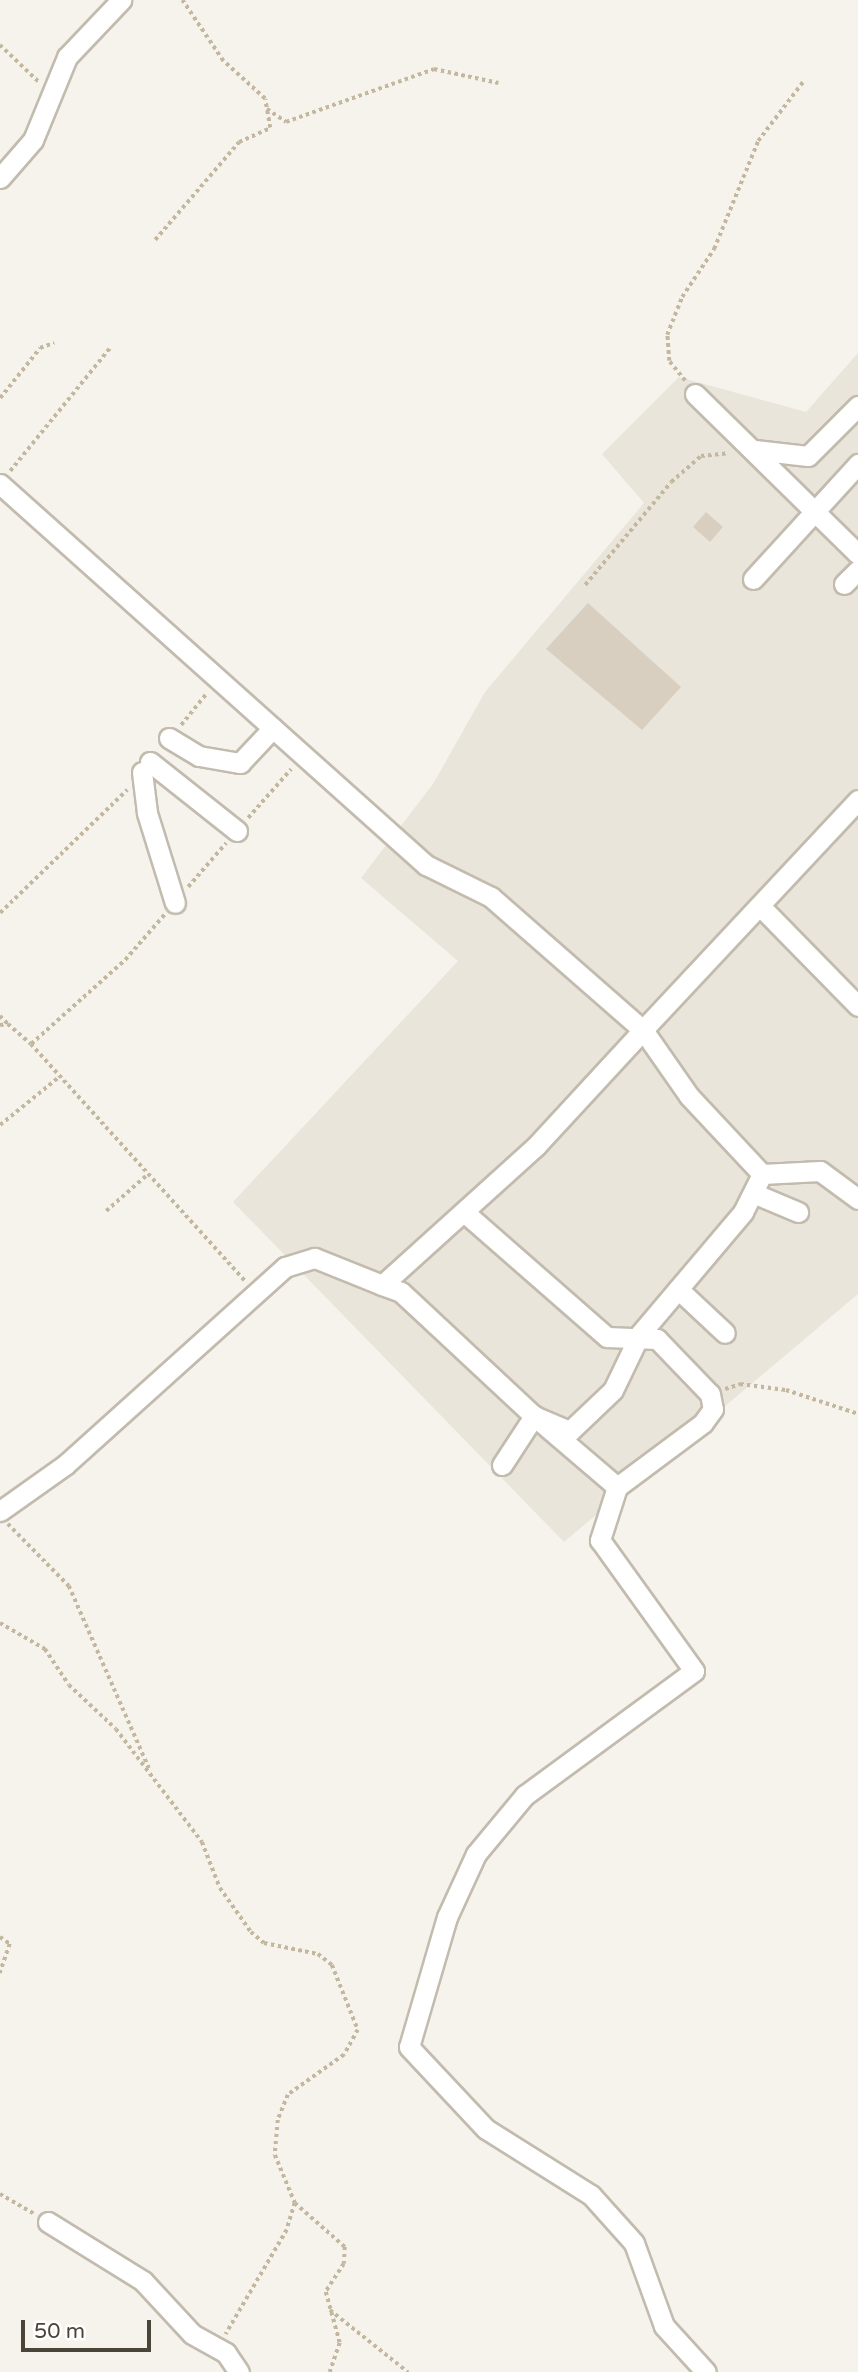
<!DOCTYPE html>
<html>
<head>
<meta charset="utf-8">
<style>
	body { margin:0 }
	#map { position:relative; width:858px; height:2372px; overflow:hidden; background:#f6f3ec; font-family:"Varela Round",sans-serif }
	div>[style] { position:absolute }
	[style*='--x'] { left:calc(var(--x)*1px); top:calc(var(--y)*1px); width:calc(var(--w)*1px); rotate:calc(var(--a)*1deg) }
	.residential>* { inset:0; background:#eae5da }
	.building>* { inset:0; background:#d8cfc1 }
	.path>* { height:3.5px; margin-top:-1.75px; transform-origin:0; background:repeating-linear-gradient(90deg,#c4b79f 0 3.5px,transparent 0 7px) }
	.roads { filter:drop-shadow(2px 0 #c2bbae) drop-shadow(-2px 0 #c2bbae) drop-shadow(0 2px #c2bbae) drop-shadow(0 -2px #c2bbae) }
	.minor>* { height:19px; margin:-9.5px; padding:0 9.5px; transform-origin:9.5px; border-radius:9.5px; background:#fff }
	span { translate:-50% -50%; white-space:nowrap; text-align:center; line-height:1.15; -webkit-text-stroke:6px #fff; paint-order:stroke }
	.scale { position:absolute; left:21px; top:2320px; width:130px; height:32px; box-sizing:border-box; border:4px solid #4b4439; border-top:0; padding-left:9px; font-size:21px; line-height:24px; white-space:nowrap; color:#4b4439; -webkit-text-stroke:5px #fff; paint-order:stroke }
</style>
</head>
<body>
<div id="map">
	<div class="residential">
		<i style="clip-path:polygon(858px 353px,858px 1294px,564px 1542px,233px 1202px,458px 961px,361px 878px,433px 784px,485px 692px,644px 503px,602px 454px,679px 377px,806px 412px)"></i>
	</div>
	<div class="building">
		<i style="clip-path:polygon(706px 512px,723px 527px,710px 542px,693px 527px)"></i>
		<i style="clip-path:polygon(588px 603px,681px 687px,642px 730px,546px 649px)"></i>
	</div>
	<div class="path">
		<i style="--x:0;--y:45;--w:54;--a:43.5"></i>
		<i style="--x:267;--y:109;--w:23;--a:34"></i>
		<i style="--x:286;--y:122;--w:157;--a:-19.7"></i>
		<i style="--x:434;--y:69;--w:66;--a:12.3"></i>
		<i style="--x:155;--y:240;--w:129;--a:-49.4"></i>
		<i style="--x:239;--y:142;--w:34;--a:-24"></i>
		<i style="--x:270;--y:128;--w:29;--a:-100"></i>
		<i style="--x:265;--y:99;--w:57;--a:-137.9"></i>
		<i style="--x:223;--y:61;--w:73;--a:-123.9"></i>
		<i style="--x:685;--y:381;--w:26;--a:-129"></i>
		<i style="--x:669;--y:361;--w:26;--a:-94"></i>
		<i style="--x:667;--y:335;--w:41;--a:-68.5"></i>
		<i style="--x:682;--y:297;--w:58;--a:-56.3"></i>
		<i style="--x:714;--y:249;--w:117;--a:-67.8"></i>
		<i style="--x:758;--y:141;--w:74;--a:-52.7"></i>
		<i style="--x:0;--y:398;--w:64;--a:-51.3"></i>
		<i style="--x:40;--y:348;--w:15;--a:-20"></i>
		<i style="--x:10;--y:471;--w:159;--a:-50.9"></i>
		<i style="--x:585;--y:585;--w:134;--a:-50.1"></i>
		<i style="--x:671;--y:482;--w:40;--a:-41"></i>
		<i style="--x:701;--y:456;--w:27;--a:-6"></i>
		<i style="--x:181;--y:725;--w:41;--a:-50.9"></i>
		<i style="--x:248;--y:818;--w:65;--a:-48.7"></i>
		<i style="--x:188;--y:887;--w:58;--a:-49.2"></i>
		<i style="--x:0;--y:913;--w:177;--a:-44.1"></i>
		<i style="--x:0;--y:1016;--w:11;--a:45"></i>
		<i style="--x:0;--y:1025;--w:8;--a:-7"></i>
		<i style="--x:8;--y:1024;--w:30;--a:41"></i>
		<i style="--x:31;--y:1044;--w:319;--a:47.9"></i>
		<i style="--x:31;--y:1044;--w:126;--a:-41.8"></i>
		<i style="--x:125;--y:960;--w:61;--a:-49"></i>
		<i style="--x:0;--y:1125;--w:76;--a:-39.1"></i>
		<i style="--x:106;--y:1211;--w:56;--a:-41.4"></i>
		<i style="--x:725;--y:1389;--w:16;--a:-18"></i>
		<i style="--x:740;--y:1384;--w:46;--a:7.4"></i>
		<i style="--x:786;--y:1390;--w:76;--a:18.4"></i>
		<i style="--x:8;--y:1524;--w:87;--a:45.5"></i>
		<i style="--x:69;--y:1586;--w:199;--a:66.3"></i>
		<i style="--x:0;--y:1623;--w:52;--a:30"></i>
		<i style="--x:45;--y:1649;--w:43;--a:56.3"></i>
		<i style="--x:69;--y:1685;--w:64;--a:43.1"></i>
		<i style="--x:116;--y:1729;--w:142;--a:52.7"></i>
		<i style="--x:202;--y:1842;--w:49;--a:68.6"></i>
		<i style="--x:220;--y:1888;--w:54;--a:54.8"></i>
		<i style="--x:251;--y:1932;--w:17;--a:40"></i>
		<i style="--x:264;--y:1943;--w:55;--a:11.5"></i>
		<i style="--x:318;--y:1954;--w:18;--a:38"></i>
		<i style="--x:332;--y:1965;--w:70;--a:68.2"></i>
		<i style="--x:358;--y:2030;--w:29;--a:119"></i>
		<i style="--x:344;--y:2055;--w:69;--a:144.5"></i>
		<i style="--x:288;--y:2095;--w:27;--a:112"></i>
		<i style="--x:278;--y:2120;--w:35;--a:95"></i>
		<i style="--x:275;--y:2155;--w:52;--a:67.4"></i>
		<i style="--x:295;--y:2203;--w:28;--a:107"></i>
		<i style="--x:287;--y:2230;--w:121;--a:120.4"></i>
		<i style="--x:0;--y:1937;--w:12;--a:35"></i>
		<i style="--x:10;--y:1944;--w:31;--a:109"></i>
		<i style="--x:0;--y:2194;--w:39;--a:30"></i>
		<i style="--x:295;--y:2203;--w:67;--a:41.3"></i>
		<i style="--x:345;--y:2247;--w:17;--a:93"></i>
		<i style="--x:344;--y:2264;--w:33;--a:123"></i>
		<i style="--x:326;--y:2292;--w:53;--a:74.6"></i>
		<i style="--x:340;--y:2343;--w:31;--a:109"></i>
		<i style="--x:330;--y:2310;--w:100;--a:38.5"></i>
	</div>
	<div class="roads">
		<div class="minor">
			<i style="--x:0;--y:178;--w:50;--a:-49"></i>
			<i style="--x:33;--y:140;--w:90;--a:-67.7"></i>
			<i style="--x:67;--y:57;--w:79;--a:-46.5"></i>
			<i style="--x:695;--y:394;--w:228;--a:44.5"></i>
			<i style="--x:755;--y:450;--w:53;--a:6.5"></i>
			<i style="--x:808;--y:456;--w:71;--a:-45"></i>
			<i style="--x:0;--y:484;--w:572;--a:41.81"></i>
			<i style="--x:426;--y:865;--w:72;--a:26.2"></i>
			<i style="--x:491;--y:897;--w:202;--a:41.2"></i>
			<i style="--x:643;--y:1030;--w:158;--a:132.7"></i>
			<i style="--x:536;--y:1146;--w:207;--a:137.9"></i>
			<i style="--x:382;--y:1285;--w:20;--a:20"></i>
			<i style="--x:401;--y:1292;--w:182;--a:43"></i>
			<i style="--x:534;--y:1416;--w:39;--a:23"></i>
			<i style="--x:570;--y:1431;--w:59;--a:-43.6"></i>
			<i style="--x:613;--y:1390;--w:62;--a:-64.3"></i>
			<i style="--x:640;--y:1334;--w:160;--a:-49.8"></i>
			<i style="--x:743;--y:1212;--w:42;--a:-63.4"></i>
			<i style="--x:753;--y:579;--w:156;--a:-47.6"></i>
			<i style="--x:844;--y:584;--w:20;--a:-45"></i>
			<i style="--x:169;--y:738;--w:35;--a:31"></i>
			<i style="--x:199;--y:756;--w:42;--a:9.7"></i>
			<i style="--x:240;--y:763;--w:48;--a:-46.7"></i>
			<i style="--x:150;--y:762;--w:111;--a:38.4"></i>
			<i style="--x:142;--y:772;--w:41;--a:83"></i>
			<i style="--x:147;--y:813;--w:94;--a:72.7"></i>
			<i style="--x:858;--y:800;--w:315;--a:133.1"></i>
			<i style="--x:643;--y:1030;--w:80;--a:55.1"></i>
			<i style="--x:689;--y:1096;--w:107;--a:46.9"></i>
			<i style="--x:762;--y:1174;--w:58;--a:-3"></i>
			<i style="--x:820;--y:1171;--w:47;--a:36.4"></i>
			<i style="--x:762;--y:908;--w:137;--a:45.6"></i>
			<i style="--x:753;--y:1193;--w:49;--a:22.9"></i>
			<i style="--x:464;--y:1212;--w:190;--a:41.2"></i>
			<i style="--x:607;--y:1337;--w:50;--a:2.3"></i>
			<i style="--x:657;--y:1339;--w:76;--a:46.1"></i>
			<i style="--x:710;--y:1394;--w:15;--a:79"></i>
			<i style="--x:713;--y:1409;--w:17;--a:126"></i>
			<i style="--x:703;--y:1423;--w:107;--a:143.3"></i>
			<i style="--x:678;--y:1289;--w:64;--a:43.1"></i>
			<i style="--x:502;--y:1465;--w:59;--a:-56.9"></i>
			<i style="--x:534;--y:1416;--w:109;--a:40.5"></i>
			<i style="--x:617;--y:1487;--w:56;--a:107.8"></i>
			<i style="--x:600;--y:1540;--w:161;--a:54.3"></i>
			<i style="--x:694;--y:1671;--w:210;--a:143.7"></i>
			<i style="--x:525;--y:1795;--w:77;--a:129.7"></i>
			<i style="--x:476;--y:1854;--w:69;--a:114.7"></i>
			<i style="--x:447;--y:1917;--w:135;--a:106.3"></i>
			<i style="--x:409;--y:2047;--w:112;--a:46.8"></i>
			<i style="--x:486;--y:2129;--w:124;--a:32.2"></i>
			<i style="--x:591;--y:2195;--w:64;--a:48.1"></i>
			<i style="--x:634;--y:2243;--w:88;--a:70.1"></i>
			<i style="--x:664;--y:2326;--w:62;--a:47.6"></i>
			<i style="--x:0;--y:1511;--w:80;--a:-35.3"></i>
			<i style="--x:65;--y:1465;--w:296;--a:-42"></i>
			<i style="--x:285;--y:1267;--w:31;--a:-17"></i>
			<i style="--x:315;--y:1258;--w:72;--a:21.9"></i>
			<i style="--x:48;--y:2222;--w:112;--a:31.8"></i>
			<i style="--x:143;--y:2281;--w:72;--a:47.2"></i>
			<i style="--x:192;--y:2334;--w:39;--a:29"></i>
			<i style="--x:226;--y:2353;--w:23;--a:56"></i>
		</div>
	</div>
	<div class="scale">50 m</div>
</div>
</body>
</html>
